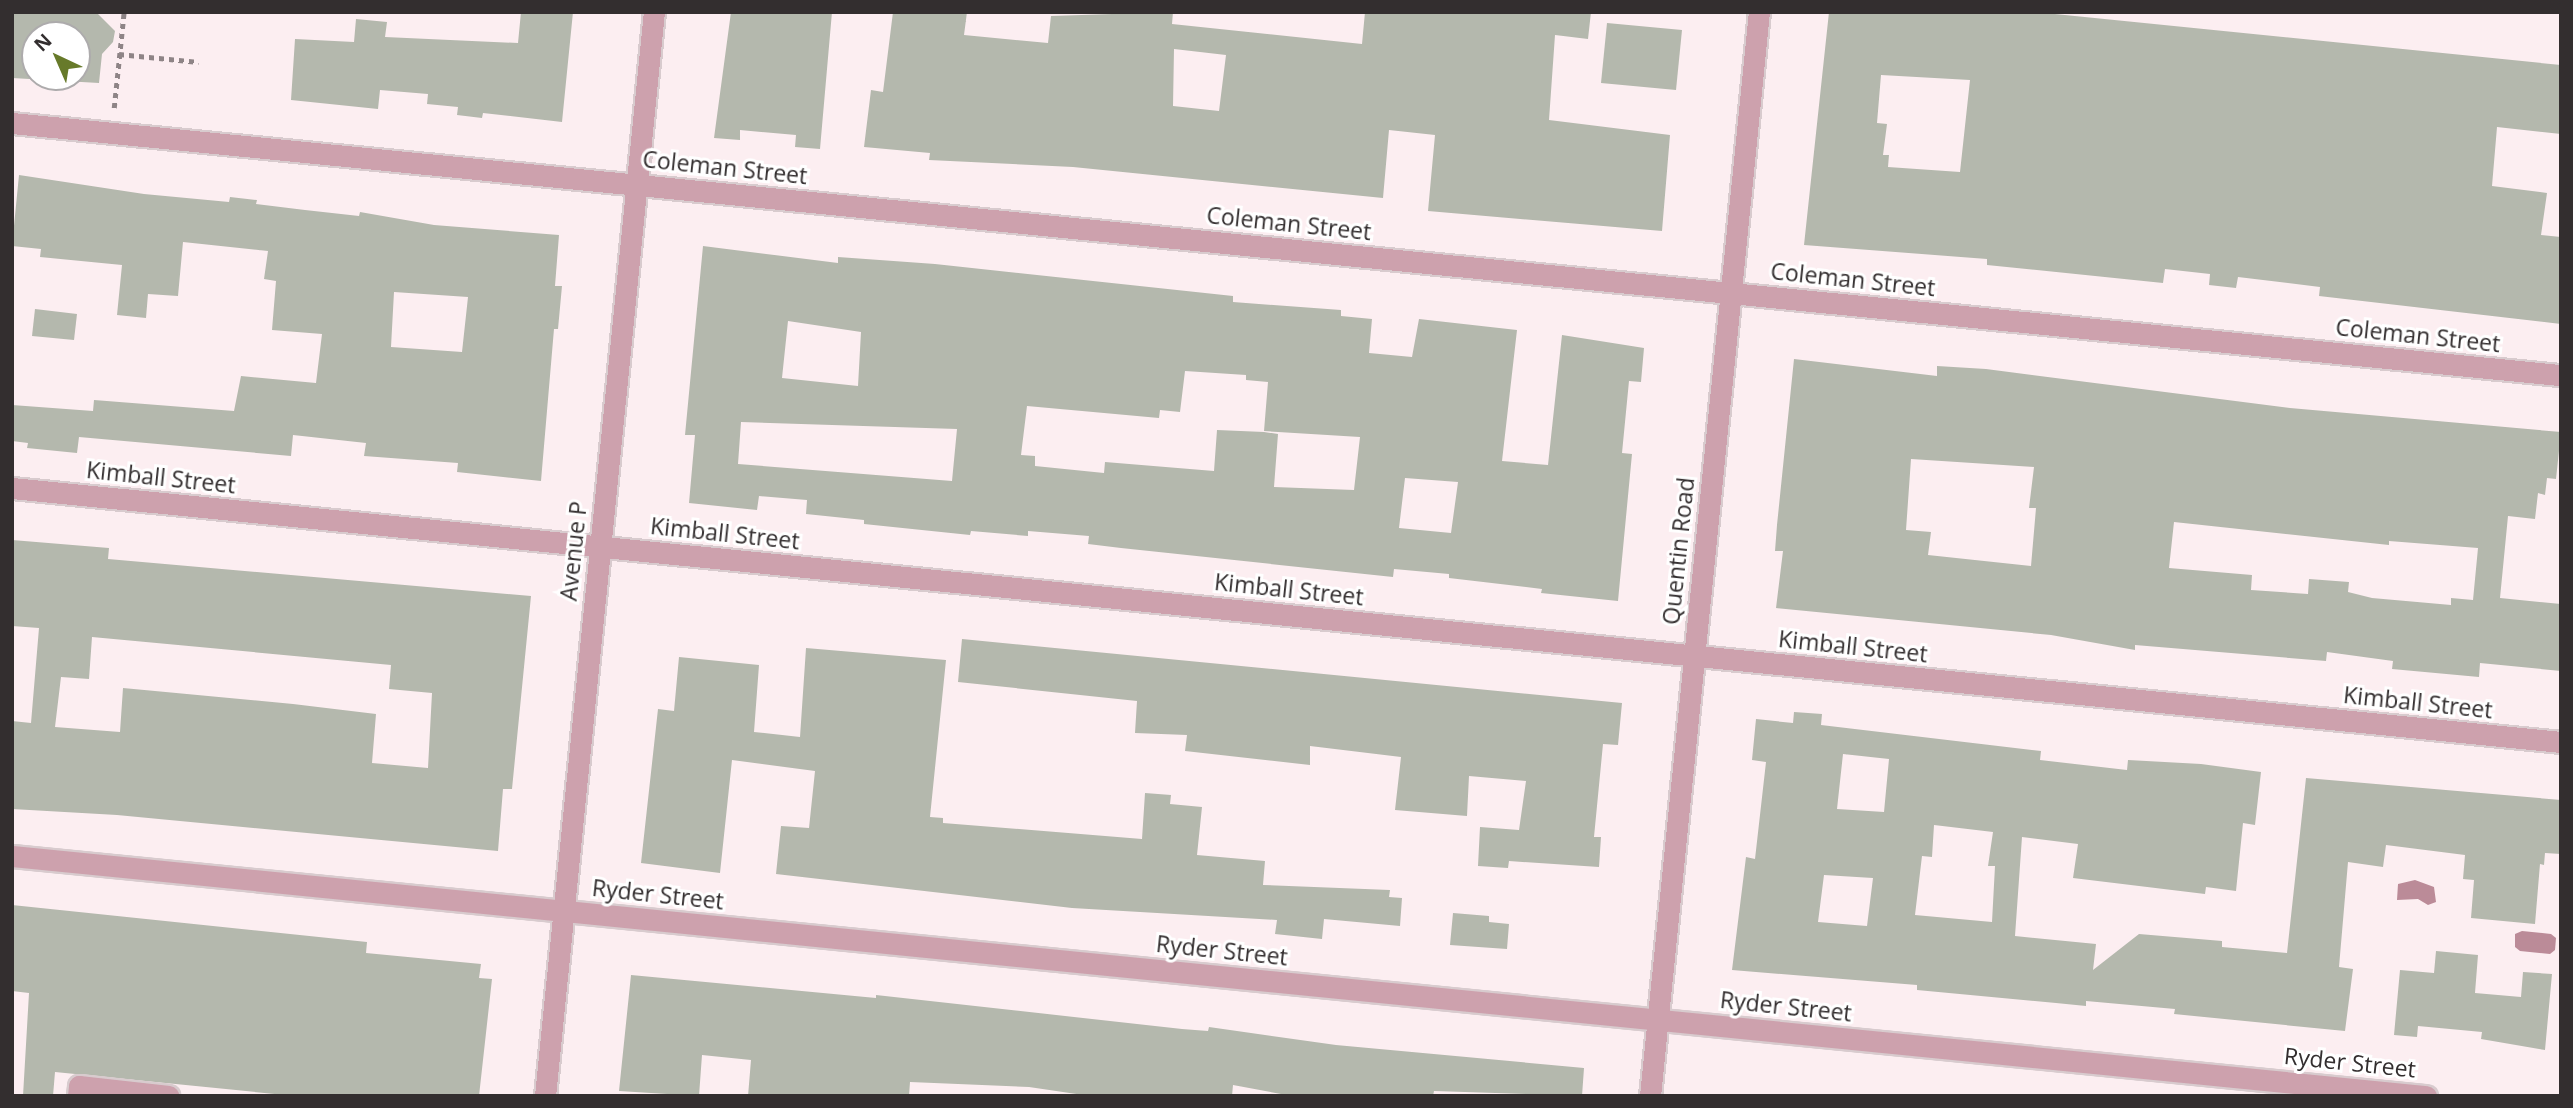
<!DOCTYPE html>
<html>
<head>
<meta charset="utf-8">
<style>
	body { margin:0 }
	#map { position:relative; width:2573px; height:1108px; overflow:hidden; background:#fceef1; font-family:"Open Sans",sans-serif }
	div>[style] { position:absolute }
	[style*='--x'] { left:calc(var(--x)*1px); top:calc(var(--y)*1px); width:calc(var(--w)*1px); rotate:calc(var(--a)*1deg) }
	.water>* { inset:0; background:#bb8b98 }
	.building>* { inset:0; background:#b4b8ad }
	.path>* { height:4.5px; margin-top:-2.25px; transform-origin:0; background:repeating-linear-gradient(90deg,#8e8486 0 5px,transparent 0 10px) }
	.roads { filter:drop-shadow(2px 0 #d8cbce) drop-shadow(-2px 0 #d8cbce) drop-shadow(0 2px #d8cbce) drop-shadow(0 -2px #d8cbce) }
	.minor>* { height:21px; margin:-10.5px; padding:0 10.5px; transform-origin:10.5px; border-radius:10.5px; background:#cda1ad }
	span { translate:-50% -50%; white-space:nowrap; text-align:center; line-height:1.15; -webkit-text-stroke:6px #fff; paint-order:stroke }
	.street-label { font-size:23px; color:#332e2f }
	.frame { position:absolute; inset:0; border:14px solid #332e2f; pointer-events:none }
	.north { position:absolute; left:21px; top:21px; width:70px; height:70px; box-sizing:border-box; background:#fff; border:2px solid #adabac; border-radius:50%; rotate:316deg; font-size:19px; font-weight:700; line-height:28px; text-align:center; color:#332e2f }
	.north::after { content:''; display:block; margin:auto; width:24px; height:32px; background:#677a2a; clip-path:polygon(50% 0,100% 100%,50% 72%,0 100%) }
</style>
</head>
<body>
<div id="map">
	<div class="water">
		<i style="clip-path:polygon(2415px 880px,2434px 887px,2436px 902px,2428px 905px,2418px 899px,2397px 900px,2398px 884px)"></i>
		<i style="clip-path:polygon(2522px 931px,2551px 934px,2556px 938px,2555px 950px,2550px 954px,2520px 951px,2515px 947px,2515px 934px)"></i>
	</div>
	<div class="building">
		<i style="clip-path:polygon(evenodd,12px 12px,96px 12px,115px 31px,113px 42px,102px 54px,99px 83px,12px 78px,12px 12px,35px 35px,77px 35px,77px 77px,35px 77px,35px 35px)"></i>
		<i style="clip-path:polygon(521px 12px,573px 12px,562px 122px,483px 113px,482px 118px,457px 115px,458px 107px,427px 104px,428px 94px,380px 90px,378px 109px,291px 100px,295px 39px,354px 42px,356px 19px,387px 22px,385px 37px,518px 43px)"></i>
		<i style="clip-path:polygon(731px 12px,832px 12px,820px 149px,795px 147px,796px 135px,740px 130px,740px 140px,714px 138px)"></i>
		<i style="clip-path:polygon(evenodd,893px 12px,967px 12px,964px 35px,1048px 43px,1051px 16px,1173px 12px,1172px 24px,1362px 44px,1365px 12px,1591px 12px,1588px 39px,1555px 35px,1549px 120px,1670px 135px,1662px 231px,1428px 211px,1435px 135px,1389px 130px,1383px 198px,1073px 167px,929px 160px,930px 153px,864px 147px,871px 90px,883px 92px,893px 12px,1174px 49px,1226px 55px,1219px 111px,1173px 106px,1174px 49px)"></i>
		<i style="clip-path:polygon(evenodd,1829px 12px,2045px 13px,2561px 65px,2561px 134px,2497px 127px,2492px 186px,2547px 193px,2541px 235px,2561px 237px,2561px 324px,2319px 296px,2320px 287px,2238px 277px,2236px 288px,2209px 285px,2210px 274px,2165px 269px,2163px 283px,1987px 265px,1987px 259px,1804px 245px,1829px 12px,1881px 75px,1970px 80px,1960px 172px,1888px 167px,1889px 155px,1883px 155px,1887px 124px,1877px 123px,1881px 75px)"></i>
		<i style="clip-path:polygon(1607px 23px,1682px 30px,1676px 90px,1601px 83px)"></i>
		<i style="clip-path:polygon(evenodd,19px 175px,144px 194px,229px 202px,230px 197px,257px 200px,256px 204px,305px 210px,359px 216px,360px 212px,434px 225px,559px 235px,555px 286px,562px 286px,558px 329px,554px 329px,541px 481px,457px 472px,458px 463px,364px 456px,366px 443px,293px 435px,291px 456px,79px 437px,77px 453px,27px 448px,28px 443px,12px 441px,12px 405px,93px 411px,94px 400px,234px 411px,241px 376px,316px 383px,322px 334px,272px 330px,276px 281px,264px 279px,268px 251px,183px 242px,178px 296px,148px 294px,146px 318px,117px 315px,122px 265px,40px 257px,41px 249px,12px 246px,19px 175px,394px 292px,468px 297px,462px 352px,391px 347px,394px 292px)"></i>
		<i style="clip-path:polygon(evenodd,703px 246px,838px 263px,838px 257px,935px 264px,1233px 296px,1233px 302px,1341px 310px,1341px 316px,1372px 319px,1369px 353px,1412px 357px,1419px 319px,1517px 330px,1502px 461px,1548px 465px,1562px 335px,1644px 348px,1641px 382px,1629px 381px,1622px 453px,1632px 454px,1618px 601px,1541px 593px,1542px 589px,1449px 578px,1449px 574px,1394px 569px,1393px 577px,1121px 548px,1088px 544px,1089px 536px,1028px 531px,1028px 536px,971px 531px,970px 535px,864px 524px,864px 520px,806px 514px,807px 500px,759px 496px,757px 510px,689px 503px,695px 435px,685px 435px,703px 246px,788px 321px,861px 332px,858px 386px,782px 378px,788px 321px,703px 246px,1185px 371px,1246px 375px,1246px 380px,1268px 382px,1264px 431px,1360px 437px,1354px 490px,1274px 487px,1278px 434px,1264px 432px,1217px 430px,1214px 471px,1105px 462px,1104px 473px,1035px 466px,1035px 456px,1021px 455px,1027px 406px,1159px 418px,1160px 410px,1180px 412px,1185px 371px,703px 246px,741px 422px,957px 429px,952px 481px,738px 464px,741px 422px,703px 246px,1405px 478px,1458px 482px,1451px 533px,1399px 528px,1405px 478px)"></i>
		<i style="clip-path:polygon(35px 309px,77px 314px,74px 340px,32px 336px)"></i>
		<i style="clip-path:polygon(evenodd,1794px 359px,1937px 376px,1937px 366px,1986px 369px,2290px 408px,2561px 432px,2556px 479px,2547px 478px,2545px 495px,2538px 493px,2535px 519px,2508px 516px,2500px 598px,2561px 604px,2561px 671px,2480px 663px,2479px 677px,2392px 669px,2393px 661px,2327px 652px,2326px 661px,2135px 645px,2135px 650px,2051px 635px,1776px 608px,1783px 551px,1775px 551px,1777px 525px,1794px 359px,1911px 459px,2034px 467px,2029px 508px,2036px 508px,2031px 566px,1928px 555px,1931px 532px,1906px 530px,1911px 459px,1794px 359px,2174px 522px,2389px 545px,2389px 541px,2478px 548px,2473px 600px,2451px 598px,2451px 605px,2372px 598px,2348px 592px,2349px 582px,2309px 579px,2308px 594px,2251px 590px,2252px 575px,2169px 568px,2174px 522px)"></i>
		<i style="clip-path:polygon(evenodd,12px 540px,109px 548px,108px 559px,531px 596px,512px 789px,503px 789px,498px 851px,117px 815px,12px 809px,12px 721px,31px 723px,39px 628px,12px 626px,12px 540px,92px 637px,391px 665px,389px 689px,432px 693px,428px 768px,372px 763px,376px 714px,293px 704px,123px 688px,120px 732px,55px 727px,61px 677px,89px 679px,92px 637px)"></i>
		<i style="clip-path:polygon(962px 639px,1622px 703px,1618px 745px,1603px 744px,1594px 837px,1601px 837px,1599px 867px,1509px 861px,1508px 868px,1478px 866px,1480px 827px,1519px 830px,1526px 781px,1469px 776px,1467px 816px,1395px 810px,1401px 757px,1310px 746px,1310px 765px,1185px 751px,1187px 735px,1135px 733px,1137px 701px,958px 682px)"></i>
		<i style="clip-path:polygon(806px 648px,946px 660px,930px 817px,943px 818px,943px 823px,1142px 839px,1145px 793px,1171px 795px,1170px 804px,1202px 807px,1197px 855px,1265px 861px,1263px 885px,1390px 890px,1389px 897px,1402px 898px,1400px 926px,1324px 919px,1322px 939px,1275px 934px,1277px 920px,1072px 908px,776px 874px,781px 826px,809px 828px,815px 771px,732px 760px,720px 873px,641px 863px,658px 709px,674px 711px,679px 657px,759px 665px,754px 732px,800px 737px)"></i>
		<i style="clip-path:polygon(evenodd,1794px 712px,1822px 714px,1821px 725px,2041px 751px,2040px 760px,2127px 770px,2128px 760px,2201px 764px,2261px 772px,2255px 825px,2243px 823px,2236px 891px,2206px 887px,2205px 894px,2073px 878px,2078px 844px,2022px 837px,2015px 936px,2096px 944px,2093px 970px,2139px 934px,2222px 941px,2222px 947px,2287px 953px,2306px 778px,2561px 800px,2561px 854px,2545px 853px,2544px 865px,2540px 864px,2535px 924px,2471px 918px,2474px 880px,2463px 879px,2465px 855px,2386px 845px,2383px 867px,2348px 862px,2339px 967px,2353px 969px,2345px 1031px,2174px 1014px,2175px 1009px,2086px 1001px,2086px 1006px,2056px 1003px,1917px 990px,1917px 985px,1732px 970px,1746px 857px,1755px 859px,1766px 762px,1752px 760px,1756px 719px,1793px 723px,1794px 712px,1843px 754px,1889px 759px,1884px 812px,1837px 809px,1843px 754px,1794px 712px,1934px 825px,1993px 832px,1988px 866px,1995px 866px,1992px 922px,1915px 915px,1922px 856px,1932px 857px,1934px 825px,1794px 712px,1824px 875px,1873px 878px,1867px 926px,1818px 922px,1824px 875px)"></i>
		<i style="clip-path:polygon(12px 905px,367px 942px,366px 953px,481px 964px,479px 978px,492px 979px,479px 1096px,295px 1096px,55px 1072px,53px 1096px,23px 1096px,29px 993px,12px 991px)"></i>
		<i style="clip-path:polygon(1453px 913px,1489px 916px,1489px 922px,1509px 924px,1507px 949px,1450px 945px)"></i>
		<i style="clip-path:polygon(2436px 951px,2478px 955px,2475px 993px,2521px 997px,2523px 972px,2552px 974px,2545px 1050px,2481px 1039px,2482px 1032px,2418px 1026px,2417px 1037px,2394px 1035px,2400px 970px,2434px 973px)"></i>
		<i style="clip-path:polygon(631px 975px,876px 998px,876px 995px,1182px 1029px,1208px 1031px,1209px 1027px,1336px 1045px,1584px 1068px,1582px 1096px,1434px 1091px,1433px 1096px,1292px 1096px,1233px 1085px,1232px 1096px,1090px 1096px,1029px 1087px,910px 1082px,909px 1096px,748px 1096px,751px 1060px,702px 1055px,699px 1096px,619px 1091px)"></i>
	</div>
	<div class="path">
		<i style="--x:119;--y:54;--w:80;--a:5.7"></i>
		<i style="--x:114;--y:108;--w:97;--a:-84.1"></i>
	</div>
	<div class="roads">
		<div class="minor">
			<i style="--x:12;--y:123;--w:2561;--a:5.65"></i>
			<i style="--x:12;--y:488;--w:2562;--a:5.69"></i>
			<i style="--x:12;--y:856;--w:2426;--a:5.68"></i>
			<i style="--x:78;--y:1096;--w:10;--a:-84"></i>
			<i style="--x:79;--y:1086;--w:90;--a:6.4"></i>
			<i style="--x:545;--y:1096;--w:1089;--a:-84.26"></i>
			<i style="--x:1650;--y:1096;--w:1089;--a:-84.26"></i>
		</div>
	</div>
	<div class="street-label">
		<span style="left:725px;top:167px;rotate:6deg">Coleman Street</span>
		<span style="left:1289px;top:223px;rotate:6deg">Coleman Street</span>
		<span style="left:1853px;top:279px;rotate:6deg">Coleman Street</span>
		<span style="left:2418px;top:335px;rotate:6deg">Coleman Street</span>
		<span style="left:161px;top:477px;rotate:6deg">Kimball Street</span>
		<span style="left:725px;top:533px;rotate:6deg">Kimball Street</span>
		<span style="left:573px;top:551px;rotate:-84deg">Avenue P</span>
		<span style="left:1678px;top:551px;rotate:-84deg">Quentin Road</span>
		<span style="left:1289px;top:589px;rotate:6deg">Kimball Street</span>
		<span style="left:1853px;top:646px;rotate:6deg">Kimball Street</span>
		<span style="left:2418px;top:702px;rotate:6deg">Kimball Street</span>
		<span style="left:658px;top:894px;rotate:6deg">Ryder Street</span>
		<span style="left:1222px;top:950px;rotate:6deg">Ryder Street</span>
		<span style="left:1786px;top:1006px;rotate:6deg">Ryder Street</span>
		<span style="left:2350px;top:1062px;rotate:6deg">Ryder Street</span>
	</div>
	<div class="frame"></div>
	<div class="north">N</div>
</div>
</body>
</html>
